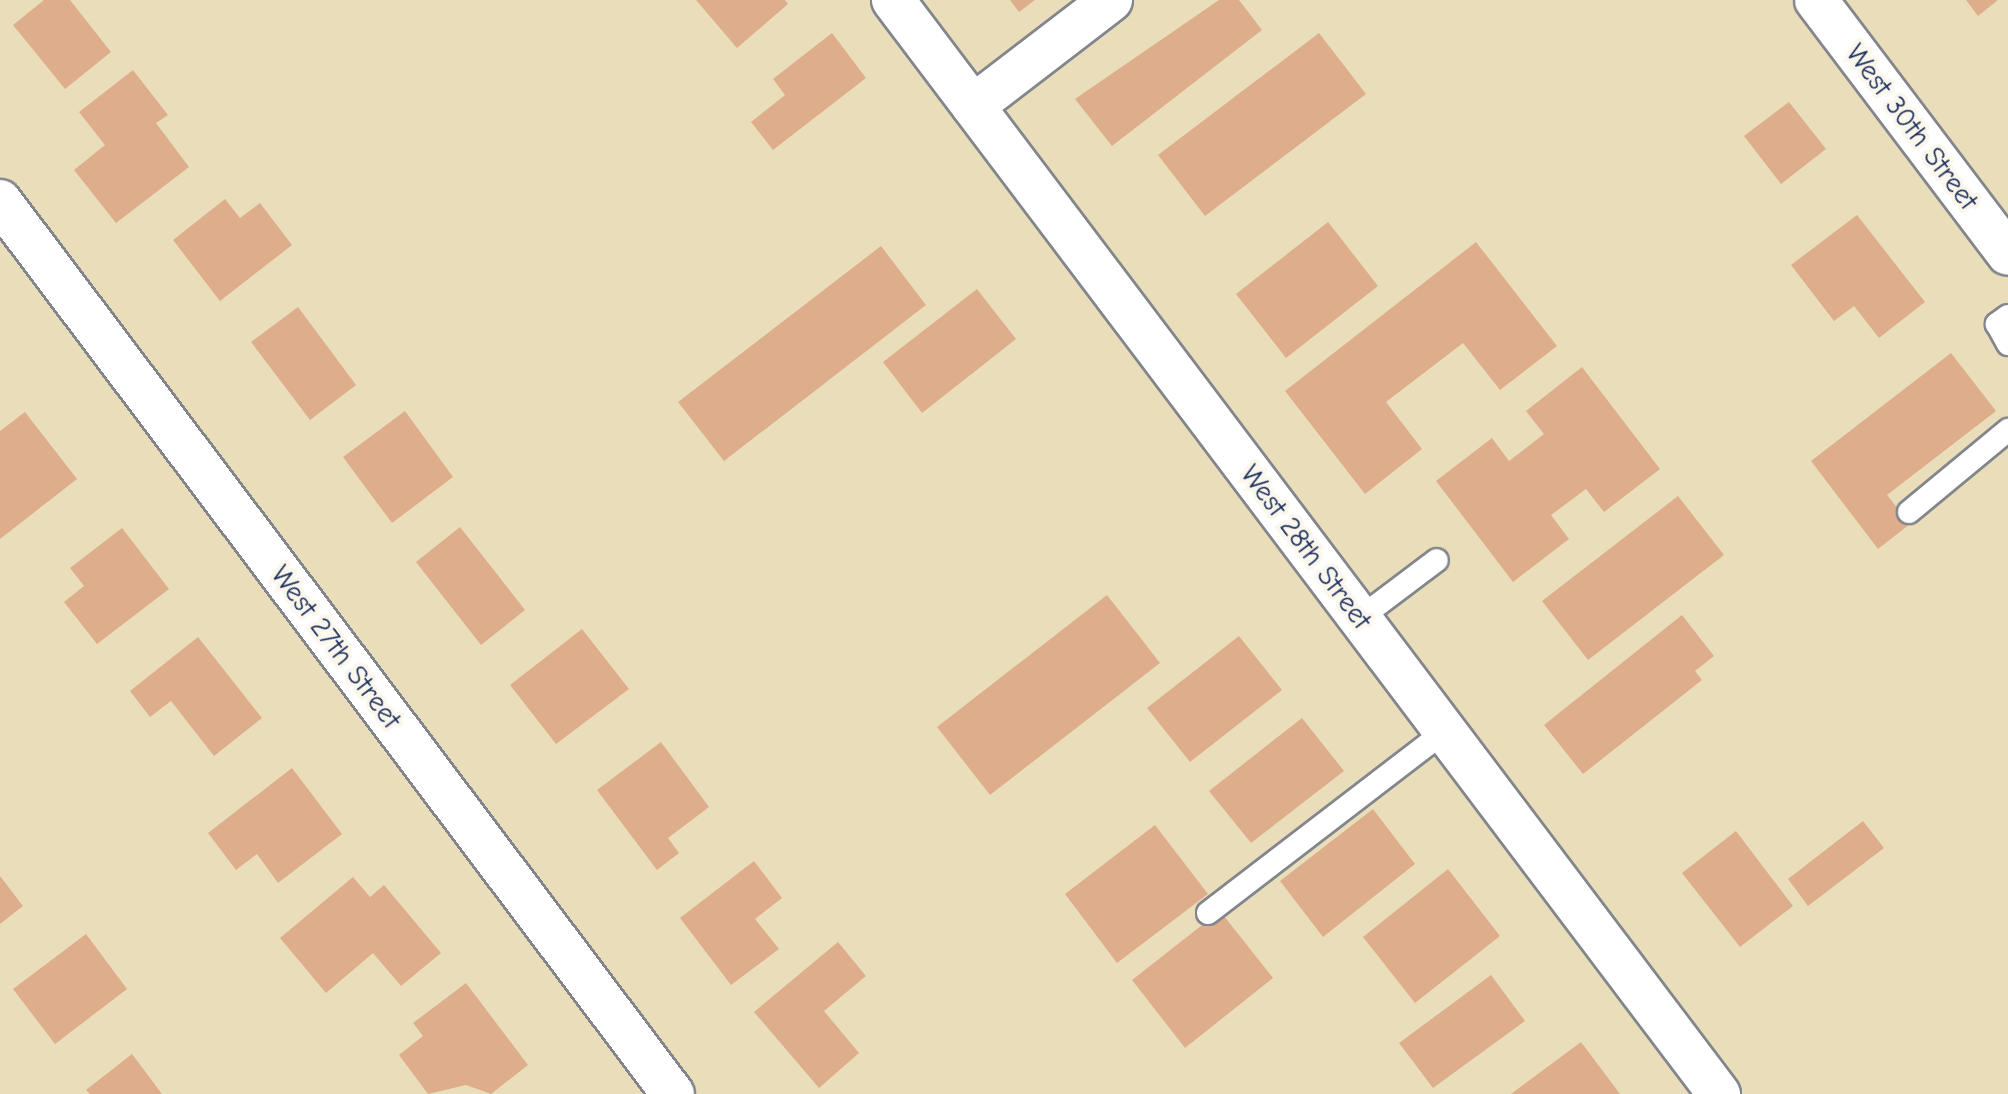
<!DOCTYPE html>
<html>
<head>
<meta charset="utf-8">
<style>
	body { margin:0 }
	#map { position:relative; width:2008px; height:1094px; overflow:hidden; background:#e9deb9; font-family:"Comic Neue",sans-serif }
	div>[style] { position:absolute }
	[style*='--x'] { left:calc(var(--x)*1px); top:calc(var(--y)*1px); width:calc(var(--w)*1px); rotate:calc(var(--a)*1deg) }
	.building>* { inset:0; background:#deae8c }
	.roads { filter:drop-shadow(2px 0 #82868c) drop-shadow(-2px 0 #82868c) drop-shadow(0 2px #82868c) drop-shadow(0 -2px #82868c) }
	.lane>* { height:22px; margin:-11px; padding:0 11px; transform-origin:11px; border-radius:11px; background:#fff }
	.street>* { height:42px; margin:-21px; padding:0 21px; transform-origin:21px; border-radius:21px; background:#fff }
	span { translate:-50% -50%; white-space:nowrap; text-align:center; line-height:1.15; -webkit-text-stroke:8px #fbf7ec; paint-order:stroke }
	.street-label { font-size:28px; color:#1b2f5e }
</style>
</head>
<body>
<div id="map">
	<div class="building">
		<i style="clip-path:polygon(44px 0,70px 0,111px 52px,65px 89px,13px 25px)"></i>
		<i style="clip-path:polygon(696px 0,785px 0,788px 4px,737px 48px)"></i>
		<i style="clip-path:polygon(1010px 0,1035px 0,1019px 12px)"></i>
		<i style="clip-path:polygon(1219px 0,1239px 0,1262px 30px,1112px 146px,1075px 99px)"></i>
		<i style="clip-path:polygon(1966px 0,1998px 0,1978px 16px)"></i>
		<i style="clip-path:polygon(832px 33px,866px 78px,773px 150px,751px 122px,785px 95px,773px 79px)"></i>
		<i style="clip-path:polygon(1319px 33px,1366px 94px,1205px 216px,1158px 155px)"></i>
		<i style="clip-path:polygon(133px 70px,168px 115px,156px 123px,189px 167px,116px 223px,74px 170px,105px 145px,79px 112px)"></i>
		<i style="clip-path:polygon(1789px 102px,1826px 149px,1781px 184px,1744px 136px)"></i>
		<i style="clip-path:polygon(225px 199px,240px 218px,260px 203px,292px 245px,220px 301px,173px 240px)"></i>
		<i style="clip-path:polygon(1857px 215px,1925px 302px,1879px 338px,1854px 306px,1834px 321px,1791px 265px)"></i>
		<i style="clip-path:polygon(1328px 222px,1378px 286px,1286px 358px,1236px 294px)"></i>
		<i style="clip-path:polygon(1476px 242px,1557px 346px,1500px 390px,1463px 343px,1386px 402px,1422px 449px,1365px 494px,1285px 391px)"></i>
		<i style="clip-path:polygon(881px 246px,926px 305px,724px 461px,678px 402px)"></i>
		<i style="clip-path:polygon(977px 289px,1016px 339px,922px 413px,883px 362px)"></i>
		<i style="clip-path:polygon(298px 307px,356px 385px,310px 420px,251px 342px)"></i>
		<i style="clip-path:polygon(1951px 353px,1996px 411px,1887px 495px,1910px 524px,1878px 549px,1811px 461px)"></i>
		<i style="clip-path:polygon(1582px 367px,1660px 469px,1604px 512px,1586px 489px,1551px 515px,1569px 539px,1513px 582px,1436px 481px,1492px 438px,1509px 461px,1544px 434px,1526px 411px)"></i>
		<i style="clip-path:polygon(405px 411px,453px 477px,392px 523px,343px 457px)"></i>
		<i style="clip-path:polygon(25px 412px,77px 479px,0 539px,0 431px)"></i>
		<i style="clip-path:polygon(1678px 496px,1724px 555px,1588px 660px,1542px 601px)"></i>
		<i style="clip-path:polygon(460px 527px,525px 610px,481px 645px,416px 562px)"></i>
		<i style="clip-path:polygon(122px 528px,169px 589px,97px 644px,64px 602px,84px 586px,70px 568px)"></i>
		<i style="clip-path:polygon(1107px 595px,1160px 663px,990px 795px,937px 727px)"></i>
		<i style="clip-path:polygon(1682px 615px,1714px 656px,1695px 671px,1702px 680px,1583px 774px,1544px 725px)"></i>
		<i style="clip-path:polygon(582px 629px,629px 689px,556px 744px,510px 685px)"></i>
		<i style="clip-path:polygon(1239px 636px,1282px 690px,1190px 762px,1147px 708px)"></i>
		<i style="clip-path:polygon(198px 637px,262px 718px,214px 756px,171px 701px,150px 717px,130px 691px)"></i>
		<i style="clip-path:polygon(1302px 718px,1344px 771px,1251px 843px,1209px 791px)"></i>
		<i style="clip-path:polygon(661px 742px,709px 807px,668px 838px,679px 853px,657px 870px,597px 790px)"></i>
		<i style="clip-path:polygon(292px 768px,342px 834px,278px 883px,257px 854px,236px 870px,208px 833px)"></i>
		<i style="clip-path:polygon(1373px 809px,1415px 864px,1323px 937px,1280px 881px)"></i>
		<i style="clip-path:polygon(1863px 821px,1884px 848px,1808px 906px,1788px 879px)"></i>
		<i style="clip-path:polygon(1155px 825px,1208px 894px,1117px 963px,1065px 894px)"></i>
		<i style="clip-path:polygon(1736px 831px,1793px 906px,1740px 947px,1682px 873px)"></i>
		<i style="clip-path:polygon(754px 861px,782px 898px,755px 919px,779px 949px,731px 985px,680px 918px)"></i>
		<i style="clip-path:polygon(1448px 869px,1500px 936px,1415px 1003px,1363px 937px)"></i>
		<i style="clip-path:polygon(0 876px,23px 906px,0 924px)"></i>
		<i style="clip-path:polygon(353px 877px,370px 897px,384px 885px,441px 953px,401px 986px,373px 953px,326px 993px,280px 938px)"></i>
		<i style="clip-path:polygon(1220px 911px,1273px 978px,1185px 1048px,1132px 980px)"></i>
		<i style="clip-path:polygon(86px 934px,127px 989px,55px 1044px,13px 989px)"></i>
		<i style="clip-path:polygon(838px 942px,866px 976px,824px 1011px,859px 1053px,819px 1088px,754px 1012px)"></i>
		<i style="clip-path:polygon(1491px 975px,1525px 1021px,1433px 1088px,1399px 1043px)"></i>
		<i style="clip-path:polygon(466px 983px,528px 1065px,491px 1094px,466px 1085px,428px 1094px,399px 1055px,423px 1036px,413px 1023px)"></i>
		<i style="clip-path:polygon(1581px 1042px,1620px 1094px,1511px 1094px)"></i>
		<i style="clip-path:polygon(132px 1054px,162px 1094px,90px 1094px,86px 1090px)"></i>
	</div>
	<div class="roads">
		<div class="lane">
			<i style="--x:2008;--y:316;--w:14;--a:144"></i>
			<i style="--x:1997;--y:324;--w:23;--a:61"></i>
			<i style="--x:1909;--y:512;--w:129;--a:-39.6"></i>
			<i style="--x:1360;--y:618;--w:96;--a:-37"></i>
			<i style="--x:1208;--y:913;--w:299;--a:-37.5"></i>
		</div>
		<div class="street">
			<i style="--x:893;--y:0;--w:1371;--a:52.95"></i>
			<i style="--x:1816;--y:0;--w:318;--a:52.9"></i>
			<i style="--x:973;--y:106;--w:174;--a:-37.5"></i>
			<i style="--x:0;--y:201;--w:1118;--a:53"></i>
		</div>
	</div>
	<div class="street-label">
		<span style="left:1912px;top:127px;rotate:53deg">West 30th Street</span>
		<span style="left:1306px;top:547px;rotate:53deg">West 28th Street</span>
		<span style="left:336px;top:647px;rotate:53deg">West 27th Street</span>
	</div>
</div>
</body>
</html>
